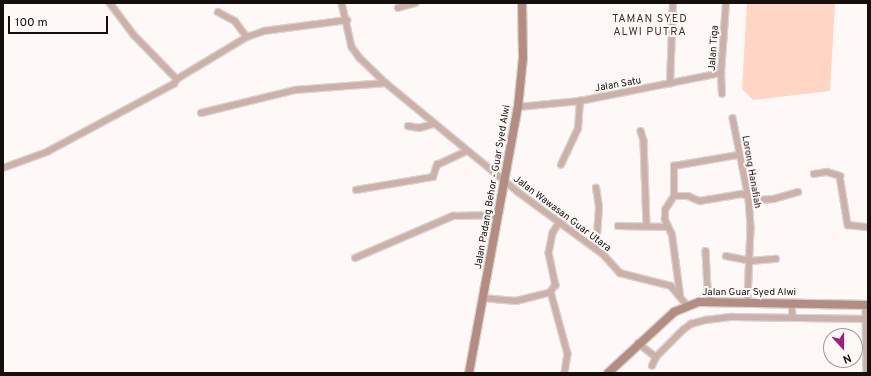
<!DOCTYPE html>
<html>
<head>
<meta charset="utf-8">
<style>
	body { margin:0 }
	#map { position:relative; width:871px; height:376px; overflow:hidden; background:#fef9f7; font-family:Overpass,sans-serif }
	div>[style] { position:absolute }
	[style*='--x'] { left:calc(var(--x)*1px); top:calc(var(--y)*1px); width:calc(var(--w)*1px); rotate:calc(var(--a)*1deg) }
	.green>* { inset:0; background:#ffd5c5 }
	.roads { filter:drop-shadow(1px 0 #d9d4d1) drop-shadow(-1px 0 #d9d4d1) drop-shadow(0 1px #d9d4d1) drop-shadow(0 -1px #d9d4d1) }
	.street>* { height:5.5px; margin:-2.75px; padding:0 2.75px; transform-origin:2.75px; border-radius:2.75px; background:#cbb1a9 }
	.secondary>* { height:8px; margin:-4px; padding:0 4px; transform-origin:4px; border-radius:4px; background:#b38d81 }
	span { translate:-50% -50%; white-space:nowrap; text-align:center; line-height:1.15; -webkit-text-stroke:4px #fef9f7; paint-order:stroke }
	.street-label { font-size:10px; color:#170f0c }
	.neighbourhood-label { font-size:11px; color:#46322a; letter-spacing:1px }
	.frame { position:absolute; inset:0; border:4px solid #170f0c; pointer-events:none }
	.north { position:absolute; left:823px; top:328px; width:40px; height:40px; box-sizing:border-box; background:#fef9f7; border:1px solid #a29b99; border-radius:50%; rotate:159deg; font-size:11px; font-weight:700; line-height:16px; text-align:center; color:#170f0c }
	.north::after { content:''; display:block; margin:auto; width:14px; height:18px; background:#9d2177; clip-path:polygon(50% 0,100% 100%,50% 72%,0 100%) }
	.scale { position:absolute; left:8px; top:16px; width:100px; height:18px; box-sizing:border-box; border:2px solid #170f0c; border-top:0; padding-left:5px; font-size:12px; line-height:14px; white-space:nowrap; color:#170f0c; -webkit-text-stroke:3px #fef9f7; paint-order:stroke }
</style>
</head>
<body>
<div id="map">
	<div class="green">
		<i style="clip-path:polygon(747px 3px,835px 3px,830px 91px,753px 100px,742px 89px)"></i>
	</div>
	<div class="roads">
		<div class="street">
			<i style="--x:110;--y:3;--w:40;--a:53"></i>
			<i style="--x:134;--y:35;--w:62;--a:45.7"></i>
			<i style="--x:342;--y:3;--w:45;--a:77.2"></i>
			<i style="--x:352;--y:47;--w:14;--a:54"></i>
			<i style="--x:360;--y:58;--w:36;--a:44"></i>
			<i style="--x:386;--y:83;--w:171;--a:39.5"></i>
			<i style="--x:518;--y:192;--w:107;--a:36.2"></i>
			<i style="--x:604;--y:255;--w:24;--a:48"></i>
			<i style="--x:620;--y:273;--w:53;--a:14.3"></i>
			<i style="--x:671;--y:286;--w:26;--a:50"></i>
			<i style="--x:398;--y:8;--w:18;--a:-16"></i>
			<i style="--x:218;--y:12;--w:19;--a:28"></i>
			<i style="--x:235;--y:21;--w:20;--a:53"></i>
			<i style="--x:670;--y:84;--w:81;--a:-87.9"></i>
			<i style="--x:722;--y:94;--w:21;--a:-93"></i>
			<i style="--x:721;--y:73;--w:70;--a:-85.9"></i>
			<i style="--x:518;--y:107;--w:62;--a:-5.5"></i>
			<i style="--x:580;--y:101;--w:144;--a:-11.2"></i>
			<i style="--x:201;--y:113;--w:97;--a:-13.7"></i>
			<i style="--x:295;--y:90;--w:91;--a:-4.4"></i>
			<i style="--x:733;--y:118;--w:82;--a:78.7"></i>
			<i style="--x:749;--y:198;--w:30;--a:86"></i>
			<i style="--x:751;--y:228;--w:73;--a:92.4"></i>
			<i style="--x:408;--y:126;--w:11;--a:10"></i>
			<i style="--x:419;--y:128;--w:16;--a:-15"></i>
			<i style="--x:641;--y:131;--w:10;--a:73"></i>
			<i style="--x:644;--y:141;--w:84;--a:88"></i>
			<i style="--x:561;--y:165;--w:40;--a:-65"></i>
			<i style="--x:578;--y:129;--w:28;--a:-86"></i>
			<i style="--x:3;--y:168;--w:47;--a:-20"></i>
			<i style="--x:47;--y:152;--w:144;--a:-28.2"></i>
			<i style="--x:174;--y:84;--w:6;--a:-59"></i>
			<i style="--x:177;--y:79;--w:82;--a:-31"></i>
			<i style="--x:247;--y:37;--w:18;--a:-19"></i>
			<i style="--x:264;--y:31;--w:84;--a:-7.5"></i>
			<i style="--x:814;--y:174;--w:13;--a:-9"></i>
			<i style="--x:827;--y:172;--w:14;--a:17"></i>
			<i style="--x:840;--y:176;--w:50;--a:80.7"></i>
			<i style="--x:848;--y:225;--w:20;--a:6"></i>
			<i style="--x:356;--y:190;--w:78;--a:-9.6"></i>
			<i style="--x:433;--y:177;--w:13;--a:-72"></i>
			<i style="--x:437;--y:165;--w:33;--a:-25"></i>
			<i style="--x:674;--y:196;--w:14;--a:0"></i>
			<i style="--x:688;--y:196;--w:13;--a:23"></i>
			<i style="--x:700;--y:201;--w:43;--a:-9.5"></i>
			<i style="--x:742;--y:194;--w:18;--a:19"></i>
			<i style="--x:759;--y:200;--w:15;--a:-4"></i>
			<i style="--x:774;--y:199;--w:25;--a:-16"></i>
			<i style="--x:560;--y:222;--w:13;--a:122"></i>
			<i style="--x:553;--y:233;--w:20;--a:101"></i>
			<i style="--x:549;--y:253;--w:33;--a:78"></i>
			<i style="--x:556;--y:285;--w:9;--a:126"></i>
			<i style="--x:551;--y:292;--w:64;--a:74.7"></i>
			<i style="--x:568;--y:354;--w:19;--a:99"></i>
			<i style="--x:618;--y:226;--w:50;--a:1.1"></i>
			<i style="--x:596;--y:249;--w:42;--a:-85.9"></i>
			<i style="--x:599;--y:207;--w:19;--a:-99"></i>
			<i style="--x:706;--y:251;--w:37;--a:87"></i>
			<i style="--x:708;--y:288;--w:14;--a:73"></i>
			<i style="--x:726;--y:256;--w:25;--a:11"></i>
			<i style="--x:751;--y:261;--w:25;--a:-5"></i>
			<i style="--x:355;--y:258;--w:107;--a:-23.2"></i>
			<i style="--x:453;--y:216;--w:45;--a:-1.3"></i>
			<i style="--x:680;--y:295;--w:61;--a:-97.6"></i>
			<i style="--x:672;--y:235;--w:17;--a:-115"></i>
			<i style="--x:665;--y:220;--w:10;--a:-90"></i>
			<i style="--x:665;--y:210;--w:17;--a:-57"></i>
			<i style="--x:674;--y:196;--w:30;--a:-90"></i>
			<i style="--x:674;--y:166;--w:65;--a:-9.8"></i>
			<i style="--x:482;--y:298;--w:34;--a:5"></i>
			<i style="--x:516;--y:301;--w:36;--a:-14"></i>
			<i style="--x:792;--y:303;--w:15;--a:86"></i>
			<i style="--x:866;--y:305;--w:68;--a:89.2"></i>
			<i style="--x:638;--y:343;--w:23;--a:38"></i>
			<i style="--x:652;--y:366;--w:10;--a:-66"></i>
			<i style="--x:656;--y:357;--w:38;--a:-45"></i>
			<i style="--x:683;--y:330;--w:10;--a:-37"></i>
			<i style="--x:691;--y:324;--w:16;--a:-15"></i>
			<i style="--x:706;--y:320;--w:26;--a:-7"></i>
			<i style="--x:732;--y:317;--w:135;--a:0.8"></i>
		</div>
		<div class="secondary">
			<i style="--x:469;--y:373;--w:270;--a:-79.6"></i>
			<i style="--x:518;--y:107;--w:49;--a:-84.2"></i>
			<i style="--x:523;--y:58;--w:55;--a:-91"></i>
			<i style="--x:608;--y:373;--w:90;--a:-42.7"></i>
			<i style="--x:674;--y:312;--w:27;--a:-22"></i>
			<i style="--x:699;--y:302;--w:169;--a:1"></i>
		</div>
	</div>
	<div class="street-label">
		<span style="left:714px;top:48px;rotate:-86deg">Jalan Tiga</span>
		<span style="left:618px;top:85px;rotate:-10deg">Jalan Satu</span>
		<span style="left:751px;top:172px;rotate:80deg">Lorong Hanafiah</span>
		<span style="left:493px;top:187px;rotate:-80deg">Jalan Padang Behor - Guar Syed Alwi</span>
		<span style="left:562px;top:214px;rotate:37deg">Jalan Wawasan Guar Utara</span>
		<span style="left:749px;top:293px">Jalan Guar Syed Alwi</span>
	</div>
	<div class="neighbourhood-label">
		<span style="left:650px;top:26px">TAMAN SYED<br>ALWI PUTRA</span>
	</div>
	<div class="frame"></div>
	<div class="north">N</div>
	<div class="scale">100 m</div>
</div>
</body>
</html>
